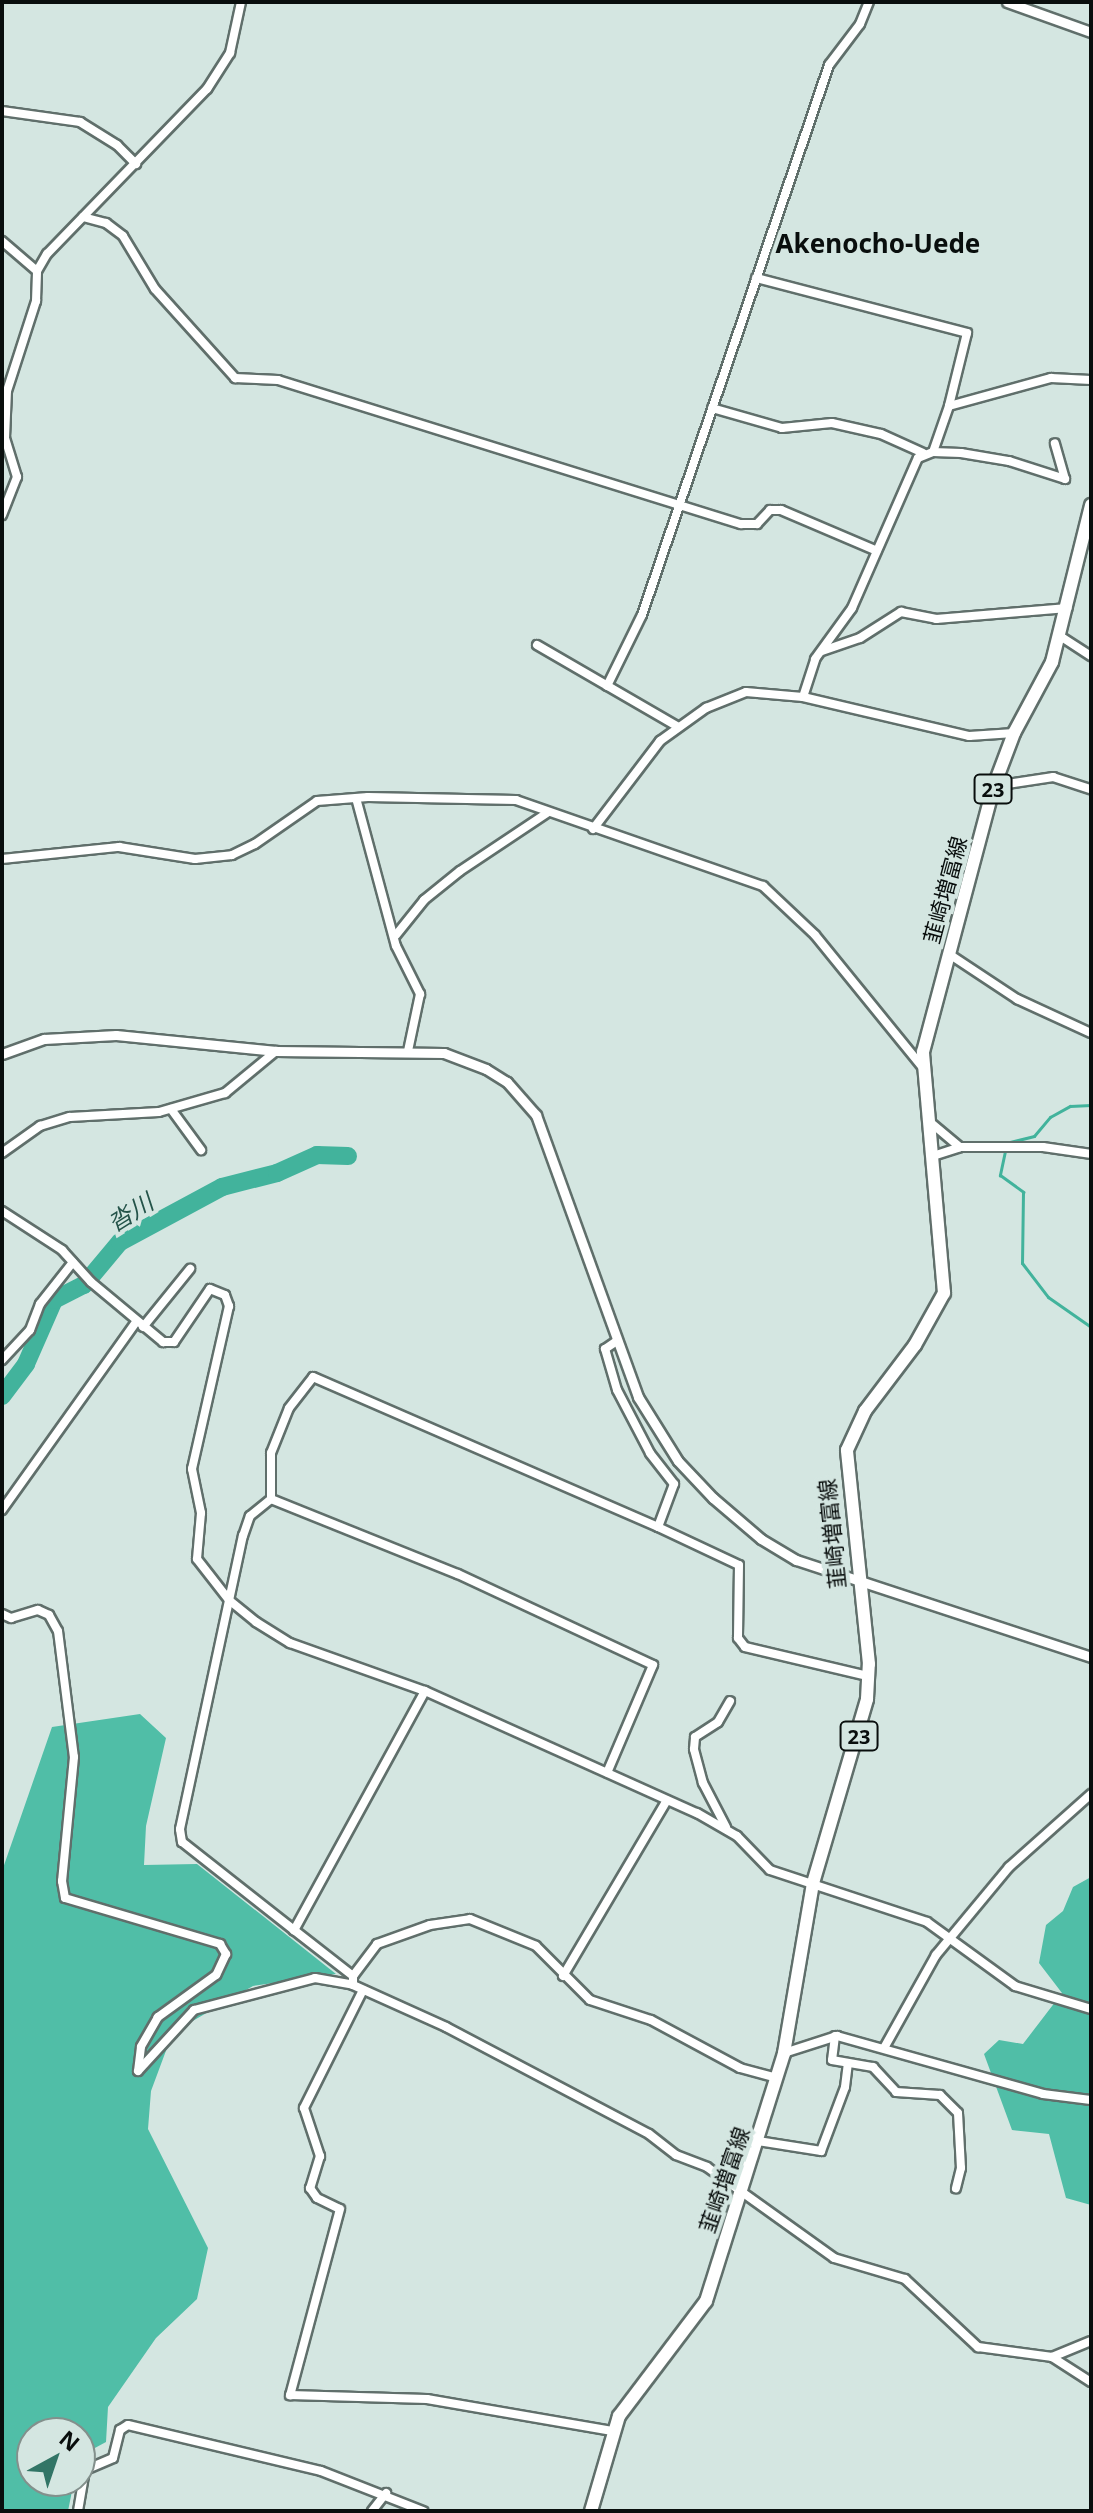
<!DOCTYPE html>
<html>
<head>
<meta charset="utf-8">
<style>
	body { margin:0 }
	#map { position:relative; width:1093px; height:2513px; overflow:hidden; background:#d4e6e1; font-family:"Noto Sans","Noto Sans JP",sans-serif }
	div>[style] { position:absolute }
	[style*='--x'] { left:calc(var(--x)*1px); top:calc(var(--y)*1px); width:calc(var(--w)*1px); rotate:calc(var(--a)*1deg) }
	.forest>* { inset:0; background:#50bea7 }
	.stream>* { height:3px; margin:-1.5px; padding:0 1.5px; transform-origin:1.5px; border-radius:1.5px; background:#42b39c }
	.river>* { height:18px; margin:-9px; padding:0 9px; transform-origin:9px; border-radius:9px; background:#42b39c }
	.roads { filter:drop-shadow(2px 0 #606f6b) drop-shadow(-2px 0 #606f6b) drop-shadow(0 2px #606f6b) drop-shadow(0 -2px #606f6b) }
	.minor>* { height:8px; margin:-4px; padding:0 4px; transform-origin:4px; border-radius:4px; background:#fff }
	.tertiary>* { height:9px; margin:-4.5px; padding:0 4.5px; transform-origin:4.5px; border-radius:4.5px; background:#fff }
	.primary>* { height:12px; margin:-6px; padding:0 6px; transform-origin:6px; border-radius:6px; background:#fff }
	span { translate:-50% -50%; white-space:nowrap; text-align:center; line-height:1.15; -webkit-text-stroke:8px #d4e6e1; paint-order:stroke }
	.shield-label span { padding:2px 6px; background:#d4e6e1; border:2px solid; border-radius:6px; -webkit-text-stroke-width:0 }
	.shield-label { font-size:20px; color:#090e0d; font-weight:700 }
	.street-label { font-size:22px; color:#090e0d }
	.water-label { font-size:24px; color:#245349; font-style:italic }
	.quarter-label { font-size:26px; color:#090e0d; font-weight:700 }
	.frame { position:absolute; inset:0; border:4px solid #090e0d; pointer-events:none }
	.north { position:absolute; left:16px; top:2417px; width:80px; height:80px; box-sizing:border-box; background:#d4e6e1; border:2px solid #83908c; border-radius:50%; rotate:40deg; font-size:22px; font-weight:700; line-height:32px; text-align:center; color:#090e0d }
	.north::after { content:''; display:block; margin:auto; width:28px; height:36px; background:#327566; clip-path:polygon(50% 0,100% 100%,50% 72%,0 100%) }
</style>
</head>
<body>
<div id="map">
	<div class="forest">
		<i style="clip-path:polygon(140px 1714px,166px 1738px,146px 1826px,144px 1865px,197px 1864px,336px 1974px,253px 1986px,184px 2026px,167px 2048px,151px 2091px,148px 2129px,208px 2248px,197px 2299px,156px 2338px,108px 2407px,106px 2442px,80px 2456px,80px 2433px,32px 2433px,32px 2481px,74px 2481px,68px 2511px,2px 2511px,2px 1871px,52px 1727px)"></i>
		<i style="clip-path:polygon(1091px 1877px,1091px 2205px,1066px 2198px,1049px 2134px,1012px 2130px,984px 2054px,999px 2040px,1023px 2044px,1062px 1993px,1039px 1963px,1046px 1925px,1063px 1911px,1073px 1887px)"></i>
	</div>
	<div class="stream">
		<i style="--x:1006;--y:1143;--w:29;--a:-14"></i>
		<i style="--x:1034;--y:1136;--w:25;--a:-50"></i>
		<i style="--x:1050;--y:1117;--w:23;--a:-29"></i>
		<i style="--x:1070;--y:1106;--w:21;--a:-3"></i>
		<i style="--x:1005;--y:1151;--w:25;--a:102"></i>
		<i style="--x:1000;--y:1175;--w:29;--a:36"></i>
		<i style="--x:1023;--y:1192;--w:71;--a:90.8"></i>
		<i style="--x:1022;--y:1263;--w:43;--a:52.6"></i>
		<i style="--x:1048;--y:1297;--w:52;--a:34.9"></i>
	</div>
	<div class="river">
		<i style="--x:2;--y:1396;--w:40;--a:-53"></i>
		<i style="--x:26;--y:1364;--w:70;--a:-66.4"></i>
		<i style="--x:54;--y:1300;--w:34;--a:-27"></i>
		<i style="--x:84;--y:1285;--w:56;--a:-50.1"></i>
		<i style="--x:120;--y:1242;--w:116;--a:-28.3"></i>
		<i style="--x:222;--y:1187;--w:57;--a:-14.3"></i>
		<i style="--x:277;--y:1173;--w:44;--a:-24.2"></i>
		<i style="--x:317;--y:1155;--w:31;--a:2"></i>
	</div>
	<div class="roads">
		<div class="minor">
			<i style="--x:2;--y:111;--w:79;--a:8"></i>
			<i style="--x:80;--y:122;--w:44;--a:31.9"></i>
			<i style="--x:117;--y:145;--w:27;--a:45"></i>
			<i style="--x:83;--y:217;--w:24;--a:15"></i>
			<i style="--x:106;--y:223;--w:21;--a:37"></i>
			<i style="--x:123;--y:236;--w:62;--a:58.9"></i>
			<i style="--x:155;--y:289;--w:120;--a:48"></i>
			<i style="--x:235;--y:378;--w:43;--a:2.7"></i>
			<i style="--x:278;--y:380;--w:485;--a:17.3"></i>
			<i style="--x:741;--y:524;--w:16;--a:0"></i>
			<i style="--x:757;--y:524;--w:19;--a:-47"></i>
			<i style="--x:770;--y:510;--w:11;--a:0"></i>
			<i style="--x:781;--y:510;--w:104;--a:23.1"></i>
			<i style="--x:2;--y:241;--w:46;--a:40.6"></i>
			<i style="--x:756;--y:278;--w:218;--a:14.6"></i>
			<i style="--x:967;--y:333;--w:75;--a:103.9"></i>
			<i style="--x:712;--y:408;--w:73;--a:15.9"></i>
			<i style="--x:782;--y:428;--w:50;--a:-5.7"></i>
			<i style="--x:832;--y:423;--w:50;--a:12.7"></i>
			<i style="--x:881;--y:434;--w:46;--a:24.3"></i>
			<i style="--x:933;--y:452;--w:49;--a:-70.8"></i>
			<i style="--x:949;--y:406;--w:106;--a:-15.4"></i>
			<i style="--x:1051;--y:378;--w:40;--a:2.9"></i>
			<i style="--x:2;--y:515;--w:41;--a:-68.5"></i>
			<i style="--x:17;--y:477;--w:41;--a:-107.1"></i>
			<i style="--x:5;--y:438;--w:47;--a:-87.6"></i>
			<i style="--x:7;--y:391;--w:95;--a:-72.1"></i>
			<i style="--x:36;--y:301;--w:30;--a:-88"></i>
			<i style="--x:37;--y:271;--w:20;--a:-60"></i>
			<i style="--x:47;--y:254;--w:230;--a:-45.9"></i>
			<i style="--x:207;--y:89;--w:43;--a:-57.4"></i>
			<i style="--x:230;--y:53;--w:52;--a:-77.8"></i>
			<i style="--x:1060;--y:636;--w:37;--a:33"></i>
			<i style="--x:537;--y:645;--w:162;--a:30.1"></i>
			<i style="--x:822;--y:651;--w:40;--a:-18.9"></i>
			<i style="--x:860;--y:638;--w:49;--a:-32.4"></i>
			<i style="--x:901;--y:612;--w:36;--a:11"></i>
			<i style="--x:936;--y:619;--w:132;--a:-4.8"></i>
			<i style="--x:607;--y:686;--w:79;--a:-63.8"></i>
			<i style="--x:642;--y:615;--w:581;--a:-71.22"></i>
			<i style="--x:829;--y:65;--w:51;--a:-52.9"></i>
			<i style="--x:860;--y:24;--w:24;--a:-68"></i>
			<i style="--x:803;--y:697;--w:40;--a:-72"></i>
			<i style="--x:815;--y:659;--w:63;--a:-54"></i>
			<i style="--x:852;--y:608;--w:164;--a:-66.3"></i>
			<i style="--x:918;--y:458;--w:16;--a:-22"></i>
			<i style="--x:933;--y:452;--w:28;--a:2"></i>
			<i style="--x:961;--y:453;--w:49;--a:9.5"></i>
			<i style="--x:1009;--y:461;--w:59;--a:17.8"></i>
			<i style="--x:1065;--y:479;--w:37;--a:-106"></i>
			<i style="--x:994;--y:786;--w:60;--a:-8.7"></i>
			<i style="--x:1053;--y:777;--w:40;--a:18"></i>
			<i style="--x:356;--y:798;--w:153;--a:74.9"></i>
			<i style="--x:396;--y:946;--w:54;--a:63.4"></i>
			<i style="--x:420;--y:994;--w:58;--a:101.9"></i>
			<i style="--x:593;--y:829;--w:111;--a:-52.7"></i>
			<i style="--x:660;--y:741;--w:57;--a:-35.7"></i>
			<i style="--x:706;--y:708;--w:43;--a:-21.8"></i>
			<i style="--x:746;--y:692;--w:57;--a:5"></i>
			<i style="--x:803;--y:697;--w:171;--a:13.2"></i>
			<i style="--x:969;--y:736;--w:45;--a:-3.8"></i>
			<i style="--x:2;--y:859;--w:118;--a:-5.9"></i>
			<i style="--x:119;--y:847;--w:77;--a:9"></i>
			<i style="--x:195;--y:859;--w:37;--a:-6"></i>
			<i style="--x:232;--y:855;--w:25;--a:-26"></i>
			<i style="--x:255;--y:844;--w:75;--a:-34.7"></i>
			<i style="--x:317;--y:801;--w:51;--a:-4.5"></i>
			<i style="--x:368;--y:797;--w:148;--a:1.2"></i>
			<i style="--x:516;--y:800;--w:262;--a:19.2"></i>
			<i style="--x:763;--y:886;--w:71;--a:43.3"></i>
			<i style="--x:815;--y:935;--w:173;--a:50.9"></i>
			<i style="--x:396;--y:935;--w:45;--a:-51.3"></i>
			<i style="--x:424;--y:900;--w:46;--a:-38.9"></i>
			<i style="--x:460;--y:871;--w:105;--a:-33.7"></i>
			<i style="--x:949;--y:954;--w:82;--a:33.5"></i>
			<i style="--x:1017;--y:999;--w:81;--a:24.7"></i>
			<i style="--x:171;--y:1109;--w:51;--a:53.8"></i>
			<i style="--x:930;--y:1122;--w:39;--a:40"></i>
			<i style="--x:2;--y:1153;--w:47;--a:-35.4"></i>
			<i style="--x:40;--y:1126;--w:31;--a:-17"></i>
			<i style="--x:70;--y:1117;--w:89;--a:-3.2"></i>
			<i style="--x:159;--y:1112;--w:69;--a:-16.1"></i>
			<i style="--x:225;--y:1093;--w:66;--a:-39.5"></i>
			<i style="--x:933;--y:1156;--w:28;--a:-18"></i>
			<i style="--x:960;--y:1147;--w:83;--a:0"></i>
			<i style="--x:1043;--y:1147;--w:49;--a:8.3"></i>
			<i style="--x:2;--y:1211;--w:72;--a:33"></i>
			<i style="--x:62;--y:1250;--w:43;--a:47.8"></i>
			<i style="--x:91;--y:1282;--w:94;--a:39.8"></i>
			<i style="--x:163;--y:1342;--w:11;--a:0"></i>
			<i style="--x:174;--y:1342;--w:64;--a:-55.8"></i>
			<i style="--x:210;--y:1289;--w:16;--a:22"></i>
			<i style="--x:225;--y:1295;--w:12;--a:70"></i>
			<i style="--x:229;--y:1306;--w:167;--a:102.8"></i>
			<i style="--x:192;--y:1469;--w:45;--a:78.4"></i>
			<i style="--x:201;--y:1513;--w:46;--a:95"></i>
			<i style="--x:197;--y:1559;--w:52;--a:52"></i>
			<i style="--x:229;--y:1600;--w:35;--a:39"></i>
			<i style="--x:256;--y:1622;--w:40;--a:32"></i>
			<i style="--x:290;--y:1643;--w:143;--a:19.6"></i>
			<i style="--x:425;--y:1691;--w:298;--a:24.2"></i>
			<i style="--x:697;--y:1813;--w:46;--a:29.9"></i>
			<i style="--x:737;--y:1836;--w:47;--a:45.9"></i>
			<i style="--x:770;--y:1870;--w:165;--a:18.3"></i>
			<i style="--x:927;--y:1922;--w:109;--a:36"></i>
			<i style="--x:1015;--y:1986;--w:79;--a:16.8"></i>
			<i style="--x:143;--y:1327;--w:75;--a:-51"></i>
			<i style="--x:2;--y:1360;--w:41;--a:-47"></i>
			<i style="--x:30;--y:1330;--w:28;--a:-69"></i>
			<i style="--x:40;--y:1304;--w:53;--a:-51.8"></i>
			<i style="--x:271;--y:1499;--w:201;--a:21.9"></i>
			<i style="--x:458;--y:1574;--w:215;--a:25"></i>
			<i style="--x:653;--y:1665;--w:117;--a:113.1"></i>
			<i style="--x:2;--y:1510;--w:231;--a:-54.5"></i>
			<i style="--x:658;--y:1527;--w:89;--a:25.1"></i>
			<i style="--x:739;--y:1565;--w:73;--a:90.8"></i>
			<i style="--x:738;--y:1638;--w:11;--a:52"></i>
			<i style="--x:745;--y:1647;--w:126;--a:13.3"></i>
			<i style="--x:2;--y:1614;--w:10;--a:24"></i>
			<i style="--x:11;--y:1618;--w:28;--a:-17"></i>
			<i style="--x:38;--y:1610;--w:12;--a:24"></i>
			<i style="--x:49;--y:1615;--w:18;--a:61"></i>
			<i style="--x:58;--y:1631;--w:127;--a:82.8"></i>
			<i style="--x:74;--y:1757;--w:125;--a:95.5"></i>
			<i style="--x:62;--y:1881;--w:17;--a:80"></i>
			<i style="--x:65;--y:1898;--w:162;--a:16.5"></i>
			<i style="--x:220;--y:1944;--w:12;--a:59"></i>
			<i style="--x:226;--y:1954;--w:23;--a:115"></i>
			<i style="--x:216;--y:1975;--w:72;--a:144.1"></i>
			<i style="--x:158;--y:2017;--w:34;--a:120"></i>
			<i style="--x:141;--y:2047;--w:24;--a:97"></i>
			<i style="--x:138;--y:2071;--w:83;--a:-47.4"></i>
			<i style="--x:194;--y:2010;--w:125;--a:-14.8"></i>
			<i style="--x:315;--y:1978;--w:39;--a:10"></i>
			<i style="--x:425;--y:1691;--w:273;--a:118.7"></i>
			<i style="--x:294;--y:1930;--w:75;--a:37.9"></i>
			<i style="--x:353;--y:1976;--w:9;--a:90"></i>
			<i style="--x:353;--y:1985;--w:102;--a:24.3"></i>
			<i style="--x:446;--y:2027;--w:229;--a:27.8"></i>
			<i style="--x:649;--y:2134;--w:34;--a:38"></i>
			<i style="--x:676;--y:2155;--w:33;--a:21"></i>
			<i style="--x:707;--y:2167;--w:156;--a:35.6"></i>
			<i style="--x:834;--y:2258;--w:74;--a:16.5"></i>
			<i style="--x:905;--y:2279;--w:100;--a:43"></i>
			<i style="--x:978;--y:2347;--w:75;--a:7.7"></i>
			<i style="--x:1052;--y:2357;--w:46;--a:32.7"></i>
			<i style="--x:726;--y:1827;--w:50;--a:-117.6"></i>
			<i style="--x:703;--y:1783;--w:35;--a:-105"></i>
			<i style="--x:694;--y:1749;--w:12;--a:-85"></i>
			<i style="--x:695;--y:1737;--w:27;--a:-33"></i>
			<i style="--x:718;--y:1722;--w:24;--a:-60"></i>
			<i style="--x:294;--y:1930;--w:142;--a:-141.8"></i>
			<i style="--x:182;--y:1842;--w:13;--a:-99"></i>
			<i style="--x:180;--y:1829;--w:300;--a:-77.9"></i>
			<i style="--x:243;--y:1536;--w:21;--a:-71"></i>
			<i style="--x:250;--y:1516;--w:27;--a:-39"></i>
			<i style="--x:271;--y:1499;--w:46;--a:-90"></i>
			<i style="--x:271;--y:1453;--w:48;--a:-68.2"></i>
			<i style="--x:289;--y:1408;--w:39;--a:-52"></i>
			<i style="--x:313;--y:1377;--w:376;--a:23.5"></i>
			<i style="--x:658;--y:1527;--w:46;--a:-69.6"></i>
			<i style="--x:674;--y:1484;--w:39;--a:-128"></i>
			<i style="--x:650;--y:1453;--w:71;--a:-117.6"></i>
			<i style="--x:617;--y:1390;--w:43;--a:-106.3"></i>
			<i style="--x:605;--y:1349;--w:14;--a:-34"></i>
			<i style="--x:353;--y:1976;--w:40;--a:-53"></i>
			<i style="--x:377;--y:1944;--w:56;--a:-19.7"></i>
			<i style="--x:430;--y:1925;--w:40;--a:-8.5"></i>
			<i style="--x:470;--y:1919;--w:71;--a:22.2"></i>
			<i style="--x:536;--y:1946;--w:76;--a:45"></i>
			<i style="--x:590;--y:2000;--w:64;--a:18.2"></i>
			<i style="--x:651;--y:2020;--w:101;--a:28.3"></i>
			<i style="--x:740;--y:2068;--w:38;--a:15"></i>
			<i style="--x:563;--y:1976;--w:204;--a:-59.4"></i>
			<i style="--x:363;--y:1990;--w:132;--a:116.6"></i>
			<i style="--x:304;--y:2108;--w:51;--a:71.6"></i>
			<i style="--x:320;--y:2156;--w:34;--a:107"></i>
			<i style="--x:310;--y:2188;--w:12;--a:55"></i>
			<i style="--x:317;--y:2198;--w:25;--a:26"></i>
			<i style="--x:340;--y:2209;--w:193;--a:105"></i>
			<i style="--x:290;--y:2395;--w:137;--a:1.7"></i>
			<i style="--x:427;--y:2399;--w:188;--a:9.8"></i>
			<i style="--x:835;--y:2036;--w:24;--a:97"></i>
			<i style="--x:832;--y:2060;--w:42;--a:9.7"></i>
			<i style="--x:873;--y:2067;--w:34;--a:47"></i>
			<i style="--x:896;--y:2092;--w:44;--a:3.9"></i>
			<i style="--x:940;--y:2095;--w:25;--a:45"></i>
			<i style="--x:958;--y:2113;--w:55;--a:86.9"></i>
			<i style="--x:961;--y:2168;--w:21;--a:104"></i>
			<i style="--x:884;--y:2048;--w:107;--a:-60.8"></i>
			<i style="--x:936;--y:1955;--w:114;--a:-50.3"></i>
			<i style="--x:1009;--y:1867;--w:110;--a:-41.7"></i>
			<i style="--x:784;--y:2053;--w:56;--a:-17.8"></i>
			<i style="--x:837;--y:2036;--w:214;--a:15.7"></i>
			<i style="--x:1043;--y:2094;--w:48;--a:7.1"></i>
			<i style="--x:758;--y:2141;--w:64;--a:9"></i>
			<i style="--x:821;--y:2151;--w:68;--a:-69.4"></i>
			<i style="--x:845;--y:2087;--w:24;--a:-83"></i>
			<i style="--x:1052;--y:2357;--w:42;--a:-22.3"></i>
			<i style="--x:78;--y:2511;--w:42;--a:-80.3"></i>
			<i style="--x:85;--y:2470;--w:30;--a:-23"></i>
			<i style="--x:113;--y:2458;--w:29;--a:-76"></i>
			<i style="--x:120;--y:2430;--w:9;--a:-32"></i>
			<i style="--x:128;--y:2425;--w:198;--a:13.4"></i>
			<i style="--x:321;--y:2471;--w:110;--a:21.4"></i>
			<i style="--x:372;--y:2511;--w:23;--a:-52"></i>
		</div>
		<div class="tertiary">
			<i style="--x:1007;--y:2;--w:89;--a:19.7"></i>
			<i style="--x:2;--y:1054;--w:45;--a:-19.7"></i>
			<i style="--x:44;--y:1039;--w:72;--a:-3.2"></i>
			<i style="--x:116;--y:1035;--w:161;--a:5.7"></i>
			<i style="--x:276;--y:1051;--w:168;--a:0.7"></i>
			<i style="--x:444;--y:1053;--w:45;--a:20.9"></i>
			<i style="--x:486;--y:1069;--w:25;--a:32"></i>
			<i style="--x:507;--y:1082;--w:44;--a:48.7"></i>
			<i style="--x:536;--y:1115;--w:300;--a:70.1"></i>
			<i style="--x:638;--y:1397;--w:75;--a:58"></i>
			<i style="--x:678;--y:1461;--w:51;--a:46.6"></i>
			<i style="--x:713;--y:1498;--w:63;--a:40.5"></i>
			<i style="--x:761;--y:1539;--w:41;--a:31"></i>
			<i style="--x:796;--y:1560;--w:311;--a:18.2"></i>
		</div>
		<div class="primary">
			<i style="--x:591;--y:2511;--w:99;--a:-73.6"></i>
			<i style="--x:619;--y:2416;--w:144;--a:-52.9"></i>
			<i style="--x:706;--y:2301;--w:260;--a:-72.5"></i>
			<i style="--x:784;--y:2053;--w:172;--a:-80.3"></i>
			<i style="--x:813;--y:1883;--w:192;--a:-73.6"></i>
			<i style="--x:867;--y:1699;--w:35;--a:-87"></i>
			<i style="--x:869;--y:1664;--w:215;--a:-95.9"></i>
			<i style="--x:847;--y:1450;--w:43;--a:-65.2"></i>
			<i style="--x:865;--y:1411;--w:83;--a:-52.9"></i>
			<i style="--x:915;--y:1345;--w:60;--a:-60.9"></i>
			<i style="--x:944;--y:1293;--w:242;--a:-95"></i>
			<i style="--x:923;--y:1052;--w:275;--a:-75.1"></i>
			<i style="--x:994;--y:786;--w:57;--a:-69.3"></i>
			<i style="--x:1014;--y:733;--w:81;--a:-61.8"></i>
			<i style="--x:1052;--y:662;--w:162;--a:-76"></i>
		</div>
	</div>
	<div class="shield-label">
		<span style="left:993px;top:789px">23</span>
		<span style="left:859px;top:1736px">23</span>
	</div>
	<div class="street-label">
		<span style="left:945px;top:890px;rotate:-75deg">韮崎増富線</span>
		<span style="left:832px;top:1534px;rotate:-96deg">韮崎増富線</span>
		<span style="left:724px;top:2180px;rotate:-71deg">韮崎増富線</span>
	</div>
	<div class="water-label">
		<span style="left:130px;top:1212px;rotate:-32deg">沓川</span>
	</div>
	<div class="quarter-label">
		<span style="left:878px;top:244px">Akenocho-Uede</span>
	</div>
	<div class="frame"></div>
	<div class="north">N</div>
</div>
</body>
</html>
